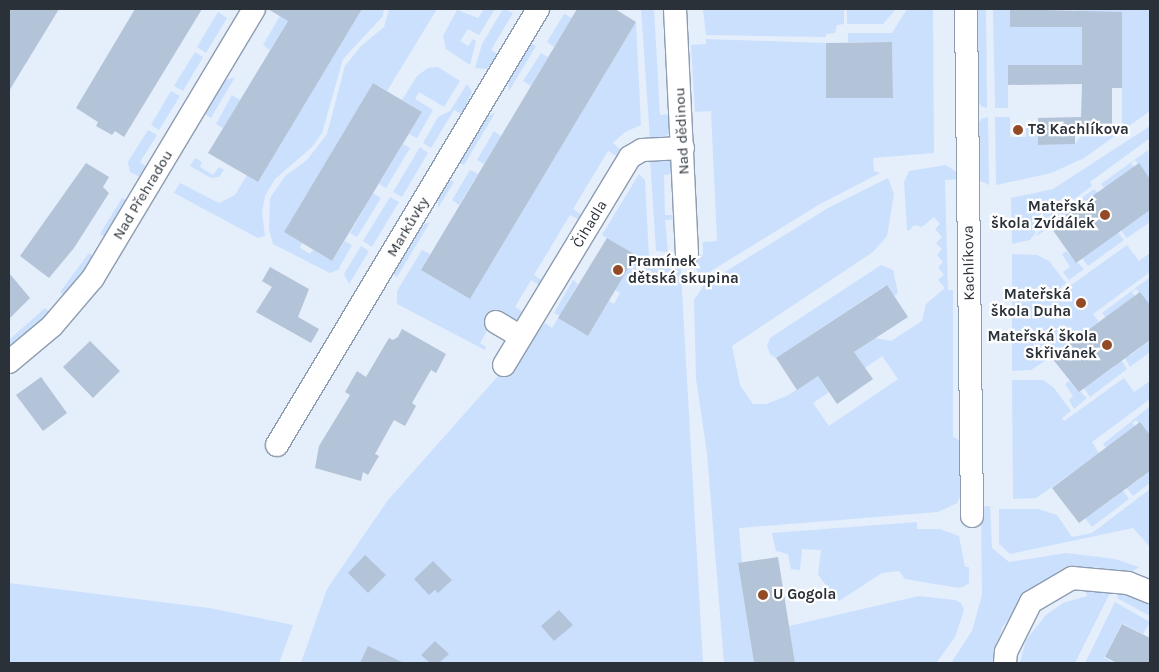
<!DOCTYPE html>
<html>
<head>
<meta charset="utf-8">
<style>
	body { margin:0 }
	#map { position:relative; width:1159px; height:672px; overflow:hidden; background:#e5eefb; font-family:Karla,sans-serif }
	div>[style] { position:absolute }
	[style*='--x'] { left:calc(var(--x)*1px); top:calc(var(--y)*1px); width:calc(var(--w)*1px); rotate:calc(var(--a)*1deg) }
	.green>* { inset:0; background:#cbe0fd }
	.building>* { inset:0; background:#b3c3d8 }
	.roads { filter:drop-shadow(1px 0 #8d9cb0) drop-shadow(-1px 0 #8d9cb0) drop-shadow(0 1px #8d9cb0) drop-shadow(0 -1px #8d9cb0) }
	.minor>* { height:22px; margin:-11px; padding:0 11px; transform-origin:11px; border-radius:11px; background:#fff }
	.dots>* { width:14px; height:14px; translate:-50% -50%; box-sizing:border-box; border:2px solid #fff; border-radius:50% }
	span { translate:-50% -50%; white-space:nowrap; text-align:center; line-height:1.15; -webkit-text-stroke:4.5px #fff; paint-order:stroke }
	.poi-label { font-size:15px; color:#2b3139; font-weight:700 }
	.left { translate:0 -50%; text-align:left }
	.right { translate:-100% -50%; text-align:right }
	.street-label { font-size:15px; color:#2b3139 }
	.frame { position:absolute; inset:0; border:10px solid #2b3139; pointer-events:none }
</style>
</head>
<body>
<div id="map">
	<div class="green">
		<i style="clip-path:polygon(362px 9px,384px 9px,383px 16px,343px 59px,322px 133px,312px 147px,275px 179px,265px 196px,262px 212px,265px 236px,258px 238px,174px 193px,180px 183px,219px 203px,235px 195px,247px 175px,258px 182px)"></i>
		<i style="clip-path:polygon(389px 9px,437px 9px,387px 91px,373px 83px,284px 232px,302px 243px,300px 248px,310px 254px,313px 250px,332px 261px,345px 241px,352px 245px,338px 270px,330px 273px,273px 244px,269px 230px,270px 198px,285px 176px,307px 160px,327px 134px,345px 66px,362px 45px,384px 27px)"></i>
		<i style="clip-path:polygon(484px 9px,495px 9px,479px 35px,468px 29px,460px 41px,468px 46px,473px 39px,476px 41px,470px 65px,446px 49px,443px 36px,457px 10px,478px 18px)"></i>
		<i style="clip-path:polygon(503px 9px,513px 13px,491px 50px,499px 55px,487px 69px,475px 68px,482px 44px)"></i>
		<i style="clip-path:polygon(641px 9px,654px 9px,660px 115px,675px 114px,671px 133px,661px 138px,650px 139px)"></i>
		<i style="clip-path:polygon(703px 9px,844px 9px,844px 24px,837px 25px,835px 33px,826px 34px,826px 37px,706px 35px)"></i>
		<i style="clip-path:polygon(847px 9px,896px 9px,883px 24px,847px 24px)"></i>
		<i style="clip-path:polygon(907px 9px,933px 9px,934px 153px,873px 158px,874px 171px,880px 173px,820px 204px,703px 276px,699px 274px,692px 261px,695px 255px,703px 255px,703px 242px,717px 241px,711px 111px,695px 112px,691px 45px,706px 44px,706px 39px,826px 43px,826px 98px,893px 98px,892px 42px,848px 42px,848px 33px,892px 33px)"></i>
		<i style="clip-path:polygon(976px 9px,986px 9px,987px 108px,981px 106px,977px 99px)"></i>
		<i style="clip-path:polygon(993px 9px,1010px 9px,1010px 27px,1082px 25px,1082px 65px,1008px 65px,1008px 108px,995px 108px)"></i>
		<i style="clip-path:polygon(1077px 9px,1150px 9px,1150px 111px,1084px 158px,1051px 173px,996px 185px,995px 117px,1010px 117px,1010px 137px,1026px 137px,1026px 123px,1038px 123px,1039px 145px,1075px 144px,1082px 135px,1112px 135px,1122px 126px,1122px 12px,1077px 12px)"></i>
		<i style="clip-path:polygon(218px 12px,227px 18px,206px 53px,197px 47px)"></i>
		<i style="clip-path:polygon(564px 14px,572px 18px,554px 47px,547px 42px)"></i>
		<i style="clip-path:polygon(280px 16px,288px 21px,270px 50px,263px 45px)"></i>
		<i style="clip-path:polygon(636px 22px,641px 125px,625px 132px,613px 143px,623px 152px,620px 158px,608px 151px,573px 209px,585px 217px,582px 221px,570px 215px,534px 275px,545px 282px,542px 287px,531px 280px,515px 307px,526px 314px,524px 318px,488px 329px,480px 343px,486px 347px,485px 350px,397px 304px,397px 291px,422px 250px,430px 254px,421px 270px,470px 299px)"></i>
		<i style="clip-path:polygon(530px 43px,536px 46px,509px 91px,508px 78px)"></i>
		<i style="clip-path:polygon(195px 52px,203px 57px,183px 91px,174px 86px)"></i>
		<i style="clip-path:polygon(541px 53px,548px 57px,531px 86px,523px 81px)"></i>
		<i style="clip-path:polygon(438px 67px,460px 81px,444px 107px,419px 92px,415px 99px,433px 110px,417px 138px,409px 134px,422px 112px,402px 100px,417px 76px,428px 68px)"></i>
		<i style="clip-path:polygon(235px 77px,211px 118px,205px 114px,226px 80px)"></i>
		<i style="clip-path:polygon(467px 84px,472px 92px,462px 114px,454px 110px,431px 148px,423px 143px,438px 117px,450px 111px)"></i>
		<i style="clip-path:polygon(171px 91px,180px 96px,159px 130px,151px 125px)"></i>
		<i style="clip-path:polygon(232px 95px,240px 100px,223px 128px,216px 124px)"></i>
		<i style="clip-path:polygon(495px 113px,464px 165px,458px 162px,484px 117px)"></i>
		<i style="clip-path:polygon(988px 117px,989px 185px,978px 180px,977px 126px,981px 119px)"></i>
		<i style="clip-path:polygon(1150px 126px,1150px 138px,1090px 182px,1092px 186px,1045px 221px,1030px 240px,1012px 244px,1011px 198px,1053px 189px)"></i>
		<i style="clip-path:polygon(148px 130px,157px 135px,140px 162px,148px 168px,142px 178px,130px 172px,128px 162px)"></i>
		<i style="clip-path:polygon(494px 131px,501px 136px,484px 164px,477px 160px)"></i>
		<i style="clip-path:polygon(403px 144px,410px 148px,386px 188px,379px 184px)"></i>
		<i style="clip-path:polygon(420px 147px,428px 153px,402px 197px,393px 192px)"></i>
		<i style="clip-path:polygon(1148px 150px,1150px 179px,1135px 160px,1131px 163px,1134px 167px,1104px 188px,1101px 184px)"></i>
		<i style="clip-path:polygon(195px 158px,202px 162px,200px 167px,213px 175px,219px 167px,224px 170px,219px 177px,211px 178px,190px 166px)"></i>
		<i style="clip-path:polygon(650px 159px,668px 159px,673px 162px,677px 174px,664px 175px,665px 215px,680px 215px,680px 219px,665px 220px,668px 252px,656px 251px)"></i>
		<i style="clip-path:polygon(946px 165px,959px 174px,959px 179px,945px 180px,948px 290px,953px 290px,953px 437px,963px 442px,964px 489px,957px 503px,938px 512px,739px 528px,742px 563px,738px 564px,754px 663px,724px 663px,707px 453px,696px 379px,694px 300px,704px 285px,828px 208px,888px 178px,894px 194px,887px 236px,873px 252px,732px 346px,740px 385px,753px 404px,766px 404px,787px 396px,818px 376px,829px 392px,813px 403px,829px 426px,898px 379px,882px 356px,865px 368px,854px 352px,875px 338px,891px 341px,922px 321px,926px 304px,945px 288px,938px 280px,944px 275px,938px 267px,943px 262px,937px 255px,942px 249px,936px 243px,942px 237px,935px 229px,940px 224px,934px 217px,922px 227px,914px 225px,909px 231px,907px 230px,904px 182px,909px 171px)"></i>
		<i style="clip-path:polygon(470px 170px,478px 174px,459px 205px,452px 200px)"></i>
		<i style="clip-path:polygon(639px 174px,645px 180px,649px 258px,680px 256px,703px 663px,301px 663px,327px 589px,388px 500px,545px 323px,552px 328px,558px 318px,588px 336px,609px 301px,614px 304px,620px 293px,615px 290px,636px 255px,602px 235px)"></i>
		<i style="clip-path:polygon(448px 178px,454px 182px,438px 208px,438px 195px)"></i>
		<i style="clip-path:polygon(1094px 189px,1098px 193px,1035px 237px,1046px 223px)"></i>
		<i style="clip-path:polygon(373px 193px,381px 198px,357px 237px,350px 233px)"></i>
		<i style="clip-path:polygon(390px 197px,399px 202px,372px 247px,363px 241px)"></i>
		<i style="clip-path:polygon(122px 198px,128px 201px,106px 238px,100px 234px)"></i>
		<i style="clip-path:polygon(1150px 210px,1150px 222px,1127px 238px,1117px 225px,1129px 225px)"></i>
		<i style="clip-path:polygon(430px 222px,397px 277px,391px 273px,418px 227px)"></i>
		<i style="clip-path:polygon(1114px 227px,1124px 240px,1088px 266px,1082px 258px)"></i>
		<i style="clip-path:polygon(1127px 245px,1139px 261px,1150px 253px,1150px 272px,1093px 314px,1099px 322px,1051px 357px,1031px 370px,1012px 371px,1012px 254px,1037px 255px,1049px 261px,1066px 283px,1061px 287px,1063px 291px)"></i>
		<i style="clip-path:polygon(361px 246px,369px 251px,349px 284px,344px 274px)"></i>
		<i style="clip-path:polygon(1066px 251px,1084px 269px,1069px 280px,1063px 272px,1070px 267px,1062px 254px)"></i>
		<i style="clip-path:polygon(89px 253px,94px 256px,65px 296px,60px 292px)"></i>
		<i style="clip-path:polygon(881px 265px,893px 270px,898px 293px,894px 296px,886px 285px,776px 358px,770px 354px,767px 346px,770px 338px)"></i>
		<i style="clip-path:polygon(1149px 278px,1150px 305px,1136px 289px,1132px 292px,1135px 296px,1106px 318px,1102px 313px)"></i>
		<i style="clip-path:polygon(573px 280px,578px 284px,560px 316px,554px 313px)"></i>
		<i style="clip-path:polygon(45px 308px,50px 312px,11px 347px,9px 340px)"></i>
		<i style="clip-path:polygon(1150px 340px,1150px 352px,1130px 367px,1124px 356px,1126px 349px,1131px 355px)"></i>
		<i style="clip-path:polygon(1118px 355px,1127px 369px,1090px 397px,1084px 388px,1114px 367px,1111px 361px)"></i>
		<i style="clip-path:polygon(1124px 378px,1134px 392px,1150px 381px,1150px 399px,1092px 442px,1099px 453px,1052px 487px,1036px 498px,1013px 499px,1012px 380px,1043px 380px,1054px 388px,1071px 411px,1062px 418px,1064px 421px)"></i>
		<i style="clip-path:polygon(1069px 381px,1087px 398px,1074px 409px,1069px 400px,1073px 396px,1065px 384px)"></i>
		<i style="clip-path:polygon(1149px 407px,1150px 435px,1136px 420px,1132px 423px,1135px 426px,1106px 448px,1103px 444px)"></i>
		<i style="clip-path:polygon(1150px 471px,1150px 483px,1133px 496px,1122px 483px,1132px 485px)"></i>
		<i style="clip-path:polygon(1119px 485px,1129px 499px,1092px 527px,1085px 518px,1115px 497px)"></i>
		<i style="clip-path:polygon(1150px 489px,1150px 547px,1133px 528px,1010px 554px,999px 544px,999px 509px,1038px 509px,1057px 515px,1072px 537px,1092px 533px)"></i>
		<i style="clip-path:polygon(990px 506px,992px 548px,1009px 562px,1066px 553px,1115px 559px,1139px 567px,1130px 573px,1094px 567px,1065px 573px,1024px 597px,1002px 628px,993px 663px,951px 663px,972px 631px,982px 595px,981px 507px)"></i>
		<i style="clip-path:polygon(917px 522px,917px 529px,940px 529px,959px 536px,965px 567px,969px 567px,969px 583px,965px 586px,959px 588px,905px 579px,899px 571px,882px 573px,839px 601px,818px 575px,821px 550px,802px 549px,800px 570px,791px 569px,788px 554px,776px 551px,772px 533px)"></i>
		<i style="clip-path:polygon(9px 583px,209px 608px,293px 625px,279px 663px,9px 663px)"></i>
		<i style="clip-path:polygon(1113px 587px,1075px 663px,1020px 663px,1026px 640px,1046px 615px,1063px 603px,1087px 596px,1085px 589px)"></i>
		<i style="clip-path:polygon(1121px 590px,1150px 602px,1150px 616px,1117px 598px)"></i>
		<i style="clip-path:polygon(919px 596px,955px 600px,961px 603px,964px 610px,955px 637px,936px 663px,795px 663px,789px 626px)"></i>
		<i style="clip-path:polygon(1115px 602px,1150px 622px,1143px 634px,1122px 623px,1104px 658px,1115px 663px,1085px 663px)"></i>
	</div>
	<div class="building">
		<i style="clip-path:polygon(9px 9px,59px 9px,9px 91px)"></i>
		<i style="clip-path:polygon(135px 9px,202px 9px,124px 137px,115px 131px,112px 135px,96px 126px,98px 122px,76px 108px)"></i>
		<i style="clip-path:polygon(268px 9px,362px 9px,258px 182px,208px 153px,288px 21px)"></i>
		<i style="clip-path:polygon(577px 9px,615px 9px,636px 22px,470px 299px,421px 270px)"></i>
		<i style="clip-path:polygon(1010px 9px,1122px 12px,1122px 88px,1112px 88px,1112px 135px,1075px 136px,1075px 144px,1038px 145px,1038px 118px,1081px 117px,1082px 84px,1008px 85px,1008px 65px,1082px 65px,1082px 27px,1010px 27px)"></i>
		<i style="clip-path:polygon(892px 42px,893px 98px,826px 98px,826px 43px)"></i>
		<i style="clip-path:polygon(373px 83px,422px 112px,332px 261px,284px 232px)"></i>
		<i style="clip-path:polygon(86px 163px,109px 177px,103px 187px,109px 193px,74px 248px,49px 278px,20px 256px)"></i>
		<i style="clip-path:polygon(1139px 163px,1150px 179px,1150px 210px,1076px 263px,1050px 226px)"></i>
		<i style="clip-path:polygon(607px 238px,636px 255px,588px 336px,558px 318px)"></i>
		<i style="clip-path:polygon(270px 267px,309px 289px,298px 317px,319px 329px,311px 343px,256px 312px,272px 287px,262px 281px)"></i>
		<i style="clip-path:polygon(9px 273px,30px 298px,9px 319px)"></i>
		<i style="clip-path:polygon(887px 285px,908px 317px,854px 352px,873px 379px,837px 404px,818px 376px,797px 390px,776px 358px)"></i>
		<i style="clip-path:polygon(1140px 292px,1150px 305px,1150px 340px,1079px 392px,1051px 357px)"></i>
		<i style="clip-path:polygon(402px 329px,446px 354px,436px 373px,431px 370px,412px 403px,416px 406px,405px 426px,394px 420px,375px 454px,379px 456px,368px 475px,363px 472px,361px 481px,315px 468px,319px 446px,350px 395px,345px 392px,357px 371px,366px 377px,389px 338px,393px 340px,398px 337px)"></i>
		<i style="clip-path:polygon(90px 341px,120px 371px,93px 398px,63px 367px)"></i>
		<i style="clip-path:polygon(41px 377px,67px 413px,43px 431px,16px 395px)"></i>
		<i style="clip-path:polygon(1140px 422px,1150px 435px,1150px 471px,1079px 523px,1052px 488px)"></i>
		<i style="clip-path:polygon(365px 555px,386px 575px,368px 593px,348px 573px)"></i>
		<i style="clip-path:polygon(778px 557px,795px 663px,754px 663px,738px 563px)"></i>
		<i style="clip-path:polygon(433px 561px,452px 580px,438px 593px,435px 590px,429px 595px,414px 579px)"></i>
		<i style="clip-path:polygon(559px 610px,573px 625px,554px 641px,541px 626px)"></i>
		<i style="clip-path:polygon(1122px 624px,1150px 638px,1150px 663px,1117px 663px,1105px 657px)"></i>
		<i style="clip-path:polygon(435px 641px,449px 654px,439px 663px,430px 663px,421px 655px)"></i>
		<i style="clip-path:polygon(368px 646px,404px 663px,360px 663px)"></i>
	</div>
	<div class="roads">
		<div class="minor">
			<i style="--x:675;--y:9;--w:245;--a:87.2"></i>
			<i style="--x:966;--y:9;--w:507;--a:89.32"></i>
			<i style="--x:496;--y:322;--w:29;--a:31"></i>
			<i style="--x:9;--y:362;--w:56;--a:-39.9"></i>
			<i style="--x:52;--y:326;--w:63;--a:-49.5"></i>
			<i style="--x:93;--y:278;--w:313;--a:-59.1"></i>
			<i style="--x:504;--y:365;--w:243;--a:-58.8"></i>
			<i style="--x:630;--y:157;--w:14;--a:-30"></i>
			<i style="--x:642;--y:150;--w:41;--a:-2.8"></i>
			<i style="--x:277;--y:445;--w:508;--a:-59.09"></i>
			<i style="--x:1005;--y:663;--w:11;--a:-85"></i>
			<i style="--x:1006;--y:652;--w:56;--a:-63.4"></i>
			<i style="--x:1031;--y:602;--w:48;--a:-30.3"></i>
			<i style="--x:1072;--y:578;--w:56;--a:5.1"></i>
			<i style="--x:1128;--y:583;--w:24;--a:22"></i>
		</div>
	</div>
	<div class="dots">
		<i style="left:1018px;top:130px;background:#934b27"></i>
		<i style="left:1105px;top:215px;background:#934b27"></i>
		<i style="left:618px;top:270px;background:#934b27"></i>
		<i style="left:1081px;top:303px;background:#934b27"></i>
		<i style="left:1107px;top:345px;background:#934b27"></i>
		<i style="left:763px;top:595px;background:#934b27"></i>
	</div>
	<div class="poi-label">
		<span class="left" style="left:1028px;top:130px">T8 Kachlíkova</span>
		<span class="right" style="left:1095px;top:215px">Mateřská<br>škola Zvídálek</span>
		<span class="left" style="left:628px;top:270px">Pramínek<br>dětská skupina</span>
		<span class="right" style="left:1071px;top:303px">Mateřská<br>škola Duha</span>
		<span class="right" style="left:1097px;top:345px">Mateřská škola<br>Skřivánek</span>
		<span class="left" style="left:773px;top:595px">U Gogola</span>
	</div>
	<div class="street-label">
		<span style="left:682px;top:131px;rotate:-93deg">Nad dědinou</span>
		<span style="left:143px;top:195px;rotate:-59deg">Nad Přehradou</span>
		<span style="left:590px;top:224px;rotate:-59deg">Čihadla</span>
		<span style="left:408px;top:227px;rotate:-59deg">Markůvky</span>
		<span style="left:969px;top:263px;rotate:-91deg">Kachlíkova</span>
	</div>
	<div class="frame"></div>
</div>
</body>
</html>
